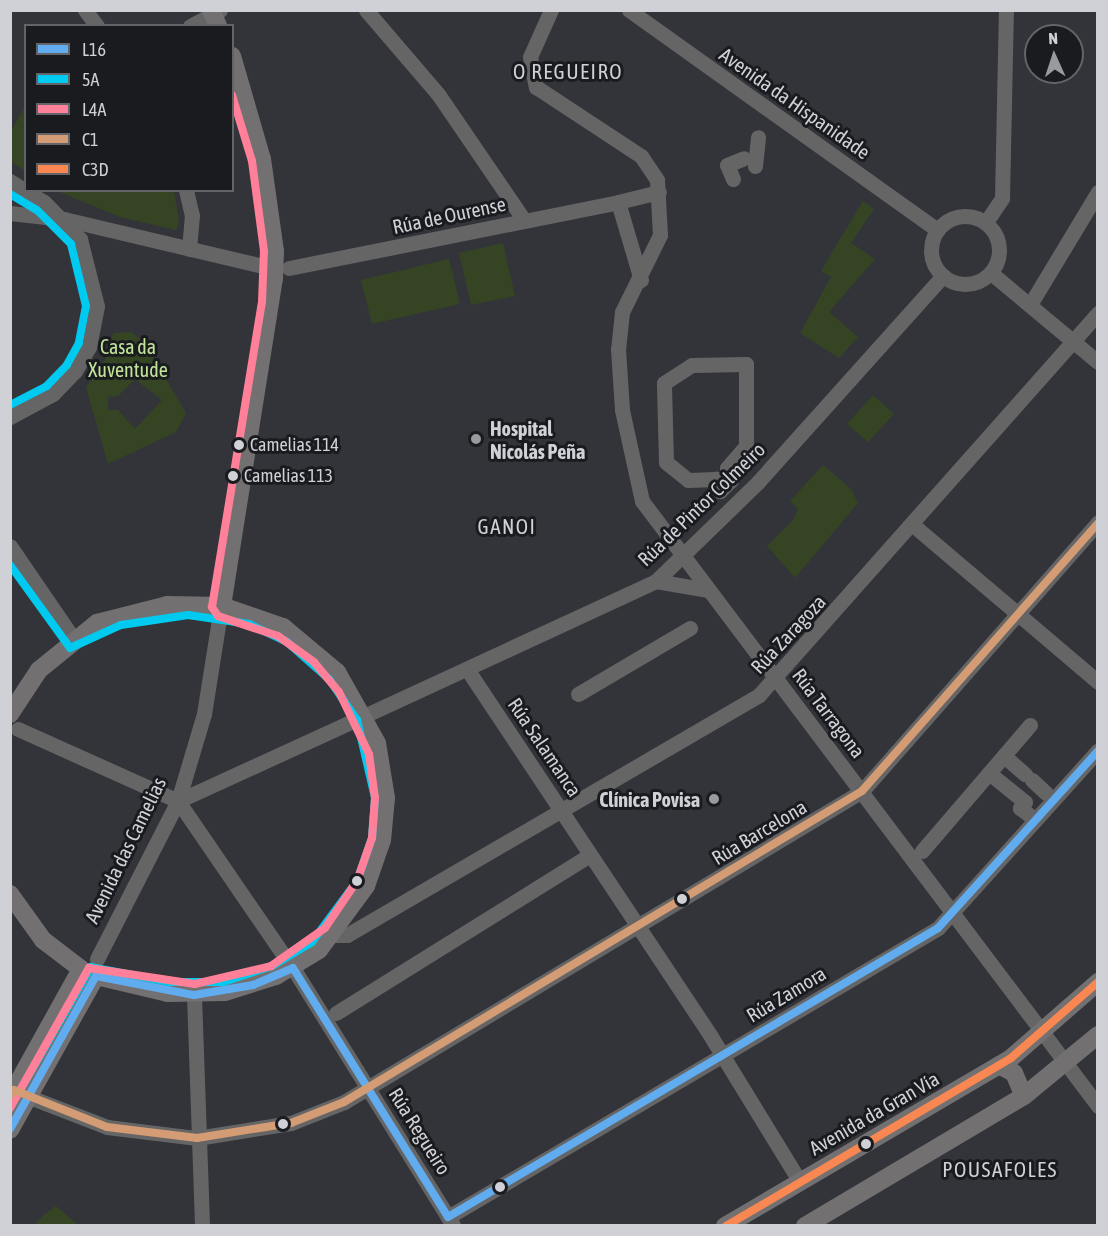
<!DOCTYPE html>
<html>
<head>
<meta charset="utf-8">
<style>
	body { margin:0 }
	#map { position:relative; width:1108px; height:1236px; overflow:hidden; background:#333439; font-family:"Asap Condensed",sans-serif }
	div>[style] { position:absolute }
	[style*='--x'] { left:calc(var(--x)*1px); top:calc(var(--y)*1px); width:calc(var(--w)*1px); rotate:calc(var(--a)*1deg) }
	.green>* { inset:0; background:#354423 }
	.minor>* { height:15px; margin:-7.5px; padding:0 7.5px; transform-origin:7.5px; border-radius:7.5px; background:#666566 }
	.minor>.ring { margin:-7.5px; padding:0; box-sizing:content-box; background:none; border:15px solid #666566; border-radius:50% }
	.major>* { height:18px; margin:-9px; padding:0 9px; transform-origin:9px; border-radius:9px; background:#737071 }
	.major-bridge>* { height:18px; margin:-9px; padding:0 9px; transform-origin:9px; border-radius:9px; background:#737071 }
	.bus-1>* { height:8px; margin:-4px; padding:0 4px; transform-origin:4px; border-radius:4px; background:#60acee }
	.bus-2>* { height:8px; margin:-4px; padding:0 4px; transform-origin:4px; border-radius:4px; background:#00caf0 }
	.bus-3>* { height:8px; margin:-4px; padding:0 4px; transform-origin:4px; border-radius:4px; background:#ff8098 }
	.bus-4>* { height:8px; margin:-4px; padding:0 4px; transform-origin:4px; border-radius:4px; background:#d39c74 }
	.bus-5>* { height:8px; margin:-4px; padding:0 4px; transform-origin:4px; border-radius:4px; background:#f88751 }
	.dots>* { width:16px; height:16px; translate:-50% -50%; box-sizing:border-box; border:3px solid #191b1f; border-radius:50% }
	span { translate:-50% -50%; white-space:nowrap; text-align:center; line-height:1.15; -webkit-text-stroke:6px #191b1f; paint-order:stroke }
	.bus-label { font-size:18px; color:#cfd1d7 }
	.left { translate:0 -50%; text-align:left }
	.street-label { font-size:20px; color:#cfd1d7 }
	.park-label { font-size:20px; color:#c1e498 }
	.poi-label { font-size:20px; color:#cfd1d7; font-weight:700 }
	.right { translate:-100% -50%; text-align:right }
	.neighbourhood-label { font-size:21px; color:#cfd1d7; letter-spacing:1.5px }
	.frame { position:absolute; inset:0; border:12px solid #cfd1d7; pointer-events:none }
	.legend { position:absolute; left:24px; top:24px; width:210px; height:168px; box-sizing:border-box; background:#191b1f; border:2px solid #626469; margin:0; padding:8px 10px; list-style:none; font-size:18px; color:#cfd1d7 }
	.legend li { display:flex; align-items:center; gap:12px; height:30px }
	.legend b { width:30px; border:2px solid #626469 }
	.north { position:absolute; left:1024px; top:24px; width:60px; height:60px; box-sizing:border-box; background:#191b1f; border:2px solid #626469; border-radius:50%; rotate:357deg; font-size:16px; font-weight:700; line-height:24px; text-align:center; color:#cfd1d7 }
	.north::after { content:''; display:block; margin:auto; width:21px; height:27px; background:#989aa0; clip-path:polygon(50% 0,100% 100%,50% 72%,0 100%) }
</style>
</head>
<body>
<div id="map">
	<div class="green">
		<i style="clip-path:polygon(25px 106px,25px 171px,10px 161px,11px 131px)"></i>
		<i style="clip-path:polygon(57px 191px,174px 191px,179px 221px,176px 230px,120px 217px)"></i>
		<i style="clip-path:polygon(863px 201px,874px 209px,851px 243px,875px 259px,829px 312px,858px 337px,839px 358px,800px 333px,831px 277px,821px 271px)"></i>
		<i style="clip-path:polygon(503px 243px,515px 296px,471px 305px,459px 253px)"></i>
		<i style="clip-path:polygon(449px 259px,460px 304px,372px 324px,361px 280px)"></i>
		<i style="clip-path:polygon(evenodd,131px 332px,143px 341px,186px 413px,176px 432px,108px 464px,86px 387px,105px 360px,113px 333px,131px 332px,135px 379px,162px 400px,135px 429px,118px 410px,108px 410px,108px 397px,118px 396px,135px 379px)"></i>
		<i style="clip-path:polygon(873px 395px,894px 414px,868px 442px,847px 424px)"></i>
		<i style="clip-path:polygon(823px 465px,851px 489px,858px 503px,795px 578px,767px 546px,794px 519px,798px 509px,790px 501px)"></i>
		<i style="clip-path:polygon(56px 1206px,78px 1225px,34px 1225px,45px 1214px)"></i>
	</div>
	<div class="minor">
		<i style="--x:85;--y:10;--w:20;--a:53"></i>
		<i style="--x:366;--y:10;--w:111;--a:49.4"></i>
		<i style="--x:438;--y:94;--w:153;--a:55.7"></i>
		<i style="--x:551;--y:10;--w:51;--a:114.1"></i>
		<i style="--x:530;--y:57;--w:31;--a:79"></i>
		<i style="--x:536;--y:87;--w:126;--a:33.3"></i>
		<i style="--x:641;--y:156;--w:29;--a:56"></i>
		<i style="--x:657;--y:180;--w:55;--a:86.9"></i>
		<i style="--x:660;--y:235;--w:86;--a:116.3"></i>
		<i style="--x:622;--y:312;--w:37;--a:96"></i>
		<i style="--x:618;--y:349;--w:61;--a:86.2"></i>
		<i style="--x:622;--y:410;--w:93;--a:77.6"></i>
		<i style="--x:642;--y:501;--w:758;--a:52.99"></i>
		<i style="--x:629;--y:10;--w:379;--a:35.5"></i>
		<i style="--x:190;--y:26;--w:34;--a:-28"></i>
		<i style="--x:755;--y:166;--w:29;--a:-84"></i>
		<i style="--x:733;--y:179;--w:15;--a:-113"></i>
		<i style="--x:727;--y:165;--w:18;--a:-22"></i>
		<i style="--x:10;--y:181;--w:40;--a:32"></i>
		<i style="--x:44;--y:202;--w:52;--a:45.8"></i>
		<i style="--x:80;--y:239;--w:69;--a:75.8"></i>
		<i style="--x:97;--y:306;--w:42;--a:101"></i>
		<i style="--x:89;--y:347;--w:28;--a:120"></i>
		<i style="--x:75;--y:371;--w:32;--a:134"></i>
		<i style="--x:53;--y:394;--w:49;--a:151.9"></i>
		<i style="--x:186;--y:190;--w:26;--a:77"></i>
		<i style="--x:192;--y:215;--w:34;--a:95"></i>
		<i style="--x:10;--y:213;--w:54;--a:6.3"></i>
		<i style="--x:64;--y:219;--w:200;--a:13.3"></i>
		<i class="ring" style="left:931px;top:216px;width:53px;height:53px"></i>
		<i style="--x:986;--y:222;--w:29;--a:-56"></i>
		<i style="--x:1002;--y:198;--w:188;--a:-88.8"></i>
		<i style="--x:289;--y:268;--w:336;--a:-11.3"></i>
		<i style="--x:991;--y:273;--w:139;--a:39.8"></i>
		<i style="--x:641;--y:280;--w:81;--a:-106.4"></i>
		<i style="--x:618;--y:202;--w:42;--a:-13.7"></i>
		<i style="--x:1031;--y:303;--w:130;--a:-58.9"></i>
		<i style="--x:746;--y:364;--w:82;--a:90"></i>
		<i style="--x:746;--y:446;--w:29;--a:131"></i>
		<i style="--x:727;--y:468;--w:13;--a:72"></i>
		<i style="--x:731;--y:480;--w:16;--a:135"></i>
		<i style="--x:720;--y:491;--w:13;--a:-108"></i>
		<i style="--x:716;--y:479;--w:28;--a:178"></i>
		<i style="--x:688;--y:480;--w:28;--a:-141"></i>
		<i style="--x:666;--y:462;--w:79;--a:-91.5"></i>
		<i style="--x:664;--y:383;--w:33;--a:-33"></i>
		<i style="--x:692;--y:365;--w:54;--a:-1.1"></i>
		<i style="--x:913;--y:525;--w:243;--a:40.3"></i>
		<i style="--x:10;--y:546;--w:112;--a:55.6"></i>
		<i style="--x:656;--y:581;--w:53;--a:9.8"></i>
		<i style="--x:467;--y:669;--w:439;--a:56.4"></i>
		<i style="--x:710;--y:1035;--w:172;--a:58.5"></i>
		<i style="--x:578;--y:694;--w:130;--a:-30.5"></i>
		<i style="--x:366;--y:715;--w:319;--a:-24.8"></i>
		<i style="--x:656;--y:581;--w:142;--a:-44.1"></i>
		<i style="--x:758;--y:482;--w:277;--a:-48.1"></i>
		<i style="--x:18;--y:729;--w:175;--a:24.2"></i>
		<i style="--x:1004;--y:756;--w:28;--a:41"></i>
		<i style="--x:989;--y:773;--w:46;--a:38.9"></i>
		<i style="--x:1025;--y:802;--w:8;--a:130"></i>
		<i style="--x:1020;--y:808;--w:10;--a:37"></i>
		<i style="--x:1032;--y:780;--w:19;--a:43"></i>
		<i style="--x:178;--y:801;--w:192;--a:-24.6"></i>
		<i style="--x:178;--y:801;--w:191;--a:55.6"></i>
		<i style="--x:922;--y:851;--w:166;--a:-49.4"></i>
		<i style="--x:333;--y:935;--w:14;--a:0"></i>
		<i style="--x:347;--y:935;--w:477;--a:-30.2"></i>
		<i style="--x:759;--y:695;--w:511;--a:-48.41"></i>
		<i style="--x:97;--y:959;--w:178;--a:-62.9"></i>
		<i style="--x:178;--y:801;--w:91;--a:-73.4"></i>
		<i style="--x:204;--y:714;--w:96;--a:-81"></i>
		<i style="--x:293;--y:968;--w:303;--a:58.1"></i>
		<i style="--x:194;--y:995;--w:231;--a:88"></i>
		<i style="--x:336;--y:1013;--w:293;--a:-31.9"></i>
		<i style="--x:19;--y:1093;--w:94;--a:21.1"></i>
		<i style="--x:107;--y:1127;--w:91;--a:7"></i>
		<i style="--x:197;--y:1138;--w:95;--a:-9.1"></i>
		<i style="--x:291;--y:1123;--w:57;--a:-21.6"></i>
		<i style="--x:344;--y:1102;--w:604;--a:-30.98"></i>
		<i style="--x:862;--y:791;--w:358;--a:-48.7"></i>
		<i style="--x:448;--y:1217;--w:569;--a:-30.53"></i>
		<i style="--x:938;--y:928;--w:239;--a:-48"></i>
	</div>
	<div class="major">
		<i style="--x:211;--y:10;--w:17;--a:66"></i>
		<i style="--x:232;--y:56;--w:107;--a:73.8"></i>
		<i style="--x:262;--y:159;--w:93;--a:82"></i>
		<i style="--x:222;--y:606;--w:331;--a:-81"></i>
		<i style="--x:10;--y:714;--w:53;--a:-56.6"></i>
		<i style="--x:39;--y:670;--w:75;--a:-39"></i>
		<i style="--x:97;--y:623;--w:72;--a:-14.4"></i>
		<i style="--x:167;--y:605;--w:55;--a:1"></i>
		<i style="--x:222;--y:606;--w:65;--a:19"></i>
		<i style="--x:283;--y:627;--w:70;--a:39.8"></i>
		<i style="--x:337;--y:672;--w:81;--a:60.6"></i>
		<i style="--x:377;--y:743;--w:56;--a:80.7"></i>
		<i style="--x:386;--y:798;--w:42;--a:95.4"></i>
		<i style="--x:382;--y:840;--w:49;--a:109.2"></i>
		<i style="--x:366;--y:886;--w:79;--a:126.3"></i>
		<i style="--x:319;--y:950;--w:50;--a:148.8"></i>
		<i style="--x:276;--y:976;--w:53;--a:162.6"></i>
		<i style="--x:225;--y:992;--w:57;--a:179"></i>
		<i style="--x:168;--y:993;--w:74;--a:-166.7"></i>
		<i style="--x:96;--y:976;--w:176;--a:119.2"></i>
		<i style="--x:10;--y:894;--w:57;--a:54.3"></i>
		<i style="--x:43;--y:940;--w:48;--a:37.3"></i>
		<i style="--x:81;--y:969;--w:146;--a:119"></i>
		<i style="--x:999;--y:1065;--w:17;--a:28"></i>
		<i style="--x:1014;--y:1073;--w:25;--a:67"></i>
		<i style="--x:725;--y:1226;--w:332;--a:-30.4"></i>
		<i style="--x:1011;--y:1058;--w:116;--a:-41.1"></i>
		<i style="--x:805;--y:1226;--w:255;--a:-30.7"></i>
		<i style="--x:1024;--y:1096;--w:96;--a:-39.5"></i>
	</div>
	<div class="major-bridge">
		<i style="--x:274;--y:279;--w:28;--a:-88"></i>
	</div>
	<div class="bus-1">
		<i style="--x:10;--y:1129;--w:176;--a:-60.7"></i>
		<i style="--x:96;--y:976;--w:100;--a:11"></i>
		<i style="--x:194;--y:995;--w:60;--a:-9.6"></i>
		<i style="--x:253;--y:985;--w:43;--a:-23"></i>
		<i style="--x:293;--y:968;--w:293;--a:58.1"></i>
		<i style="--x:448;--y:1217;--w:569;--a:-30.53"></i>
		<i style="--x:938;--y:928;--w:239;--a:-47.9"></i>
	</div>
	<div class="bus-2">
		<i style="--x:10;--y:194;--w:31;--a:31"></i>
		<i style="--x:37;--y:210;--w:48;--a:45"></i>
		<i style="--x:71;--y:244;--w:64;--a:76.4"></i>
		<i style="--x:86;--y:306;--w:38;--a:101"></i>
		<i style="--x:79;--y:343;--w:25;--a:119"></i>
		<i style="--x:67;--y:365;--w:29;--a:134"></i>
		<i style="--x:47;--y:386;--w:42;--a:152.8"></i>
		<i style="--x:10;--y:565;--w:102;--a:54.1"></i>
		<i style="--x:70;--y:648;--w:56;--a:-24.3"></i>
		<i style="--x:121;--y:625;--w:68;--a:-8.5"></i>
		<i style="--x:188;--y:615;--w:62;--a:8.4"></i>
		<i style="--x:249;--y:624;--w:42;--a:25.3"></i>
		<i style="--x:287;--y:642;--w:56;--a:41.4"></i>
		<i style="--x:329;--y:679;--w:50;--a:55.7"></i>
		<i style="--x:357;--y:720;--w:80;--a:77"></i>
		<i style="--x:375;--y:798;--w:40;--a:94.3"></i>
		<i style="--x:372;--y:838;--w:46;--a:109.2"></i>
		<i style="--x:357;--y:881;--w:76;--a:126.4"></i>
		<i style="--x:312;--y:942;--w:47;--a:149"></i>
		<i style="--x:272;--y:966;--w:52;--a:161.9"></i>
		<i style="--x:223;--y:982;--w:54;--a:180"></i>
		<i style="--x:169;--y:982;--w:79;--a:-169.1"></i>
		<i style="--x:91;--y:967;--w:163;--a:119.9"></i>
	</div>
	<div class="bus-3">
		<i style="--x:10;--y:1108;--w:161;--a:-60.6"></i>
		<i style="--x:89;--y:968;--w:107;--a:8.6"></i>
		<i style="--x:195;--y:984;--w:78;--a:-13.3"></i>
		<i style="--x:271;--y:966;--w:66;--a:-35.1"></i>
		<i style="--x:325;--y:928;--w:57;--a:-55.8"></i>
		<i style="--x:357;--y:881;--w:46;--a:-70.8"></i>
		<i style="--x:372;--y:838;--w:40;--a:-85.7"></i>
		<i style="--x:375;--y:798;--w:44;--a:-97.8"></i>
		<i style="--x:369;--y:754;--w:69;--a:-115.8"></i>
		<i style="--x:339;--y:692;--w:39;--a:-130"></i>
		<i style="--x:314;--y:662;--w:44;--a:-144.2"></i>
		<i style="--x:278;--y:636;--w:63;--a:-161.6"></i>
		<i style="--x:218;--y:616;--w:11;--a:-124"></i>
		<i style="--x:212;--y:607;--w:309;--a:-80.7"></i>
		<i style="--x:262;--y:302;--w:51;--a:-87.8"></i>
		<i style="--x:264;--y:251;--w:91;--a:-97.6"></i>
		<i style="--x:252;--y:161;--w:69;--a:-106.9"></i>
	</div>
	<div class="bus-4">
		<i style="--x:10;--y:1096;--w:7;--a:-56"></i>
		<i style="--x:14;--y:1090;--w:100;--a:21.7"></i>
		<i style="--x:107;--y:1127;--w:91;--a:7"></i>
		<i style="--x:197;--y:1138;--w:95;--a:-9.1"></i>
		<i style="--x:291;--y:1123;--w:57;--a:-21.6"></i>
		<i style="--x:344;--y:1102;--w:604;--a:-30.98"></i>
		<i style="--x:862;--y:791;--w:357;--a:-48.6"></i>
	</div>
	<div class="bus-5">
		<i style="--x:726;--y:1226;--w:331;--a:-30.5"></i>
		<i style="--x:1011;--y:1058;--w:116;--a:-41.1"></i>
	</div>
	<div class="dots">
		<i style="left:476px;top:439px;background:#989aa0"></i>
		<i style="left:239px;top:445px;background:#cfd1d7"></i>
		<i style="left:233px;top:476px;background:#cfd1d7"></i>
		<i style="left:714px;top:799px;background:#989aa0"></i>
		<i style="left:357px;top:881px;background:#cfd1d7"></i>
		<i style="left:682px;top:899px;background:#cfd1d7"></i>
		<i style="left:283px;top:1124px;background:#cfd1d7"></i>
		<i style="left:866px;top:1144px;background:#cfd1d7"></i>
		<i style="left:500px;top:1187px;background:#cfd1d7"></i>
	</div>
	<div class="bus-label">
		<span class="left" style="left:250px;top:445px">Camelias 114</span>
		<span class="left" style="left:244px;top:476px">Camelias 113</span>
	</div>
	<div class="street-label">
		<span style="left:795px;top:103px;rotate:35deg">Avenida da Hispanidade</span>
		<span style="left:449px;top:215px;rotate:-12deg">Rúa de Ourense</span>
		<span style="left:701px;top:504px;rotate:-44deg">Rúa de Pintor Colmeiro</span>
		<span style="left:788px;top:634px;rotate:-47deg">Rúa Zaragoza</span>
		<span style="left:829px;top:713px;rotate:53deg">Rúa Tarragona</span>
		<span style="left:545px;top:747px;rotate:56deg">Rúa Salamanca</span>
		<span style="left:759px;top:832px;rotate:-31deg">Rúa Barcelona</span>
		<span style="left:125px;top:850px;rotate:-64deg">Avenida das Camelias</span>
		<span style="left:786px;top:994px;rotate:-31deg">Rúa Zamora</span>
		<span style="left:874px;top:1113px;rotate:-30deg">Avenida da Gran Vía</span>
		<span style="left:420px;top:1131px;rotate:58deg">Rúa Regueiro</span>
	</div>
	<div class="park-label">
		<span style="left:128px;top:358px">Casa da<br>Xuventude</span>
	</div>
	<div class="poi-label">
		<span class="left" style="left:490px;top:440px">Hospital<br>Nicolás Peña</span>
		<span class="right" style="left:700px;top:799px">Clínica Povisa</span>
	</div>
	<div class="neighbourhood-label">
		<span style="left:568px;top:71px">O REGUEIRO</span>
		<span style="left:507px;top:526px">GANOI</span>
		<span style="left:1000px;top:1169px">POUSAFOLES</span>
	</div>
	<div class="frame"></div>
	<ul class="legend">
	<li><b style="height:8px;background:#60acee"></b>L16</li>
	<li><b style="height:8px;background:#00caf0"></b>5A</li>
	<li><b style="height:8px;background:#ff8098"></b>L4A</li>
	<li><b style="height:8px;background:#d39c74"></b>C1</li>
	<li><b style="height:8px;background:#f88751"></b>C3D</li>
	</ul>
	<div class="north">N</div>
</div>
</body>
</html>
